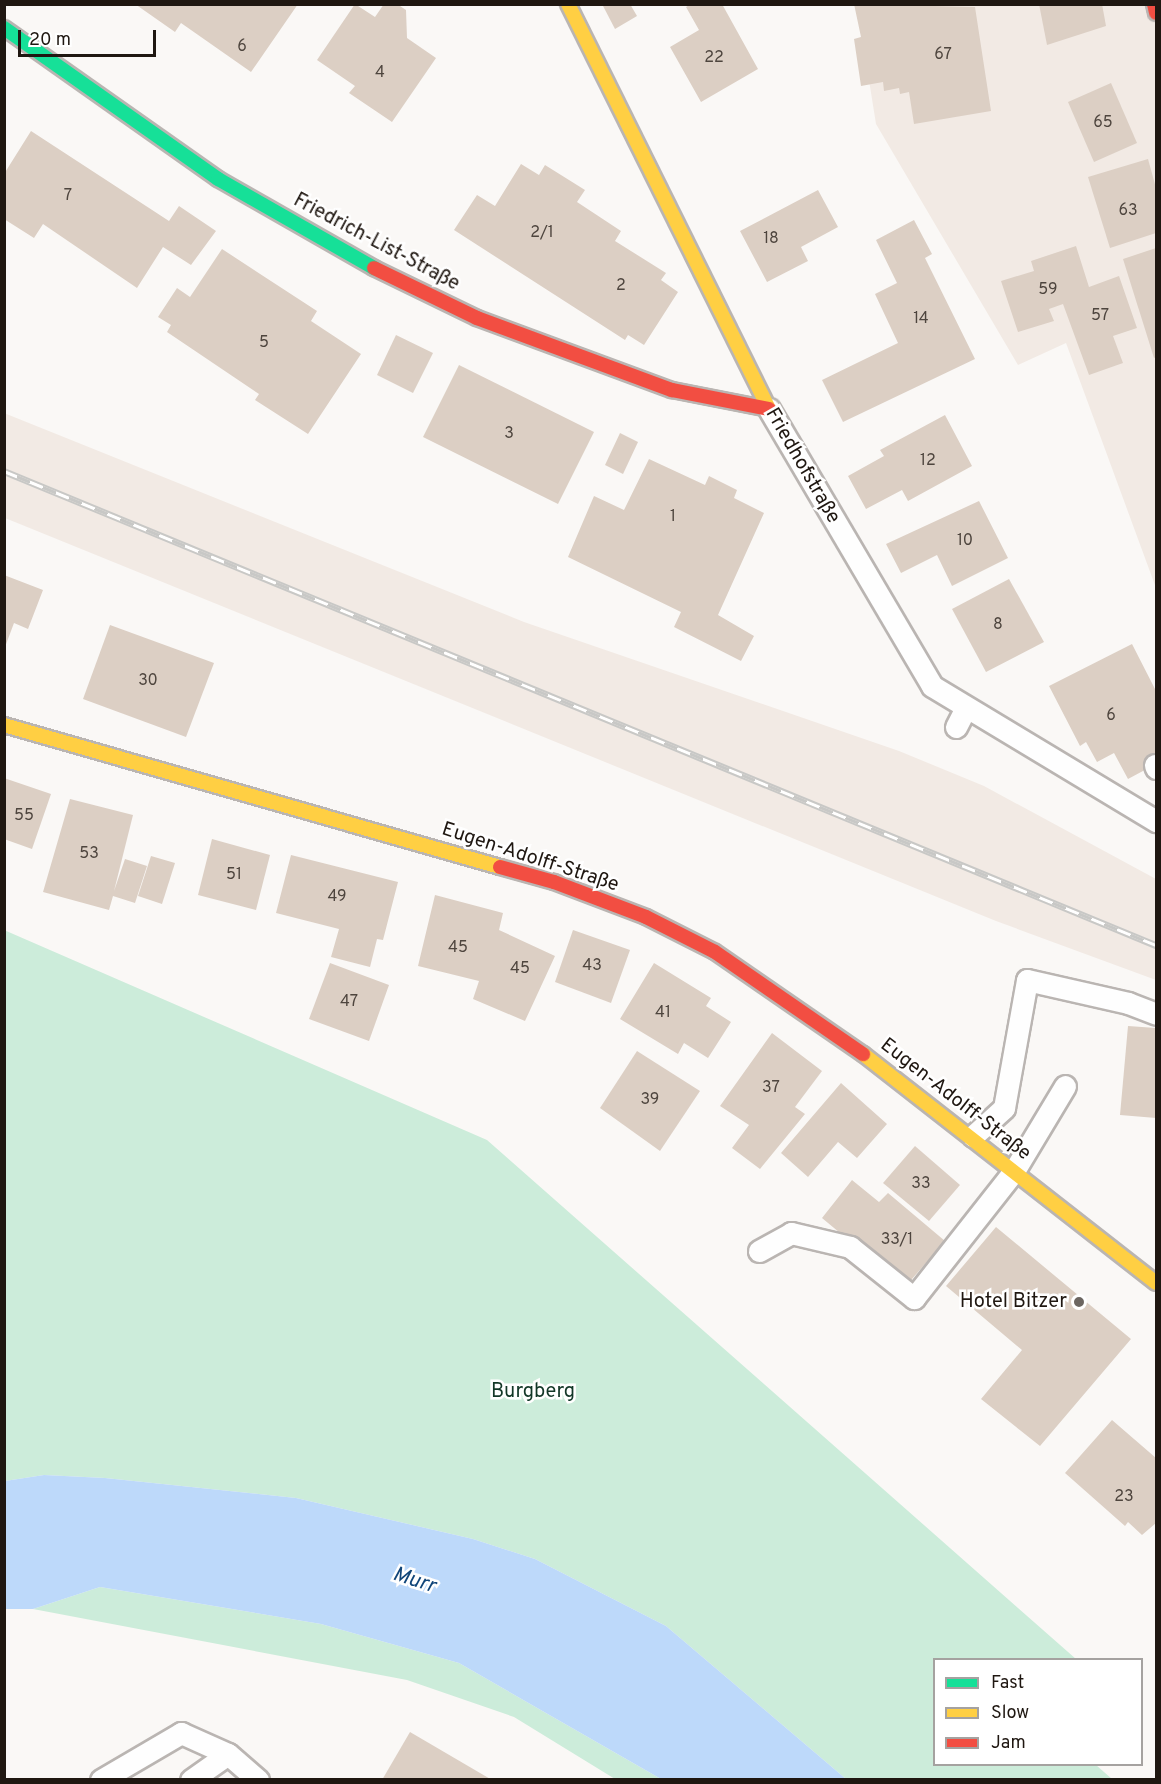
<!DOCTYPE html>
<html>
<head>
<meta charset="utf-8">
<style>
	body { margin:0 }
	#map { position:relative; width:1161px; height:1784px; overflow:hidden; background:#faf8f6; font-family:Overpass,sans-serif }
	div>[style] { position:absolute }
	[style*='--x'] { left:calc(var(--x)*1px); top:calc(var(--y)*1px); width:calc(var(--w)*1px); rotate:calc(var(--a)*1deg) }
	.built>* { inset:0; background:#f2eae4 }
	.green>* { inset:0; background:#ccecda }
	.water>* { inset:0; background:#bdd9fa }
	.building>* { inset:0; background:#dccfc4 }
	.roads { filter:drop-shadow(2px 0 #bab5b2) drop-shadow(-2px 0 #bab5b2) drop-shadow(0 2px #bab5b2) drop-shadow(0 -2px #bab5b2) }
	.lane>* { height:21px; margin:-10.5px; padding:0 10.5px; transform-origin:10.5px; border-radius:10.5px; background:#fefefe }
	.fast>* { height:14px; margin:-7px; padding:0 7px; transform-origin:7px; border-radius:7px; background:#16e098 }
	.slow>* { height:14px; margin:-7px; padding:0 7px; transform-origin:7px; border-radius:7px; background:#ffcf43 }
	.jam>* { height:14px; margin:-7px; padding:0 7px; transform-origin:7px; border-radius:7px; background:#f24e42 }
	.rail>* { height:7px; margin-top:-3.5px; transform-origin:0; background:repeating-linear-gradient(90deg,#fff 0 14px,#c8c8c6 0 28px); box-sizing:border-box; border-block:2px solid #c8c8c6 }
	.dots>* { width:16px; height:16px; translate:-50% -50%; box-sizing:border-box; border:3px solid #fff; border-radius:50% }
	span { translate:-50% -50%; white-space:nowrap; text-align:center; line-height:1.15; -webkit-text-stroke:5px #fff; paint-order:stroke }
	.number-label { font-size:16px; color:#4e453e }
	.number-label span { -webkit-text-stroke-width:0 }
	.street-label { font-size:20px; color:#1f1711 }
	.poi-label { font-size:20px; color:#1f1711 }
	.right { translate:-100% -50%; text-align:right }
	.park-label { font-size:20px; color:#123727 }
	.water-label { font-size:21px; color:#104579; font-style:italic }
	.frame { position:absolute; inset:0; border:6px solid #1f1711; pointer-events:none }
	.legend { position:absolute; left:933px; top:1658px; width:210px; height:108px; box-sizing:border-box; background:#fff; border:2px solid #a5a2a0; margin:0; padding:8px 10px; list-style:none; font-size:18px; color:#1f1711 }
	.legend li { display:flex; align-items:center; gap:12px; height:30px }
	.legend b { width:30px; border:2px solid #a5a2a0 }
	.scale { position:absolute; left:18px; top:30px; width:138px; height:27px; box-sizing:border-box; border:3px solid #1f1711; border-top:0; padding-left:8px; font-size:18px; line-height:21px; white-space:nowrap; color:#1f1711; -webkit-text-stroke:4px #fff; paint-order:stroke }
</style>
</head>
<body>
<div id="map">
	<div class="built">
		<i style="clip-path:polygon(857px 5px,1156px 5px,1156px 588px,1066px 343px,1018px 365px,876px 124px)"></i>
		<i style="clip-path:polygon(4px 413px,524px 622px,899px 751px,984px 786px,1156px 879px,1156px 980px,996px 921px,5px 518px)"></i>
	</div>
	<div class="green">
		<i style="clip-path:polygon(4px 930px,487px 1140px,1076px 1659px,934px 1660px,934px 1764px,1096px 1765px,1112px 1779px,846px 1779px,666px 1626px,535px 1559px,473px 1539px,296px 1498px,105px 1478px,44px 1475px,5px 1481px)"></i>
		<i style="clip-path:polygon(100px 1587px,321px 1624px,459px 1663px,661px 1779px,615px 1779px,514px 1717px,407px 1680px,33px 1609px)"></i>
	</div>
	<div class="water">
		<i style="clip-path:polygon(44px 1475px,105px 1478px,296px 1498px,473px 1539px,535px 1559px,666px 1626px,846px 1779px,661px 1779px,459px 1663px,321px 1624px,100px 1587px,33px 1609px,5px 1609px,5px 1481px)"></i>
	</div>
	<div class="building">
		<i style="clip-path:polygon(135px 4px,298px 4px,251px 72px,181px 23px,175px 32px)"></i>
		<i style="clip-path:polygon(355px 4px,375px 17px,384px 4px,397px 4px,406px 10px,407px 38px,436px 58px,392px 122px,349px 93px,355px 86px,317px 60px)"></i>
		<i style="clip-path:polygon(602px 4px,630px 4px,637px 16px,615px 29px)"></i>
		<i style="clip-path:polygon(691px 4px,722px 4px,758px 69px,701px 102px,670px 47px,699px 30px,686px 7px)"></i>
		<i style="clip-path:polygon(854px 4px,975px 7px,991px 111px,914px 124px,909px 92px,900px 94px,899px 88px,884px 91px,883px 82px,861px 86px,854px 39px,861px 37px)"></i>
		<i style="clip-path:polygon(1039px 4px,1102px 4px,1106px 26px,1047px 45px)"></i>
		<i style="clip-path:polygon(1111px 83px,1137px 143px,1094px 162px,1068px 102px)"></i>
		<i style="clip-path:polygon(31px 131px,169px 221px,179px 206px,216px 231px,191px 265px,163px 247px,137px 288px,43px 224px,34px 238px,4px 219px,4px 174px)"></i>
		<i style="clip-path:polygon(1148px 159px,1156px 188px,1156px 233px,1110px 248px,1088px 177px)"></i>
		<i style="clip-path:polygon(521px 164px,539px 175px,545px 165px,585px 190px,577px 202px,621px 231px,615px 241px,666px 273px,661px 280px,678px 292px,644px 345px,628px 335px,625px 340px,454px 230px,477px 195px,495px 206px)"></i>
		<i style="clip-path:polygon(818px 190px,838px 227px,801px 247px,808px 261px,767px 282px,740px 231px)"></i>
		<i style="clip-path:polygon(914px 220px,932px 254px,925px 258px,975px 359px,843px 422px,822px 380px,898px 343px,875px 294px,897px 283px,876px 240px)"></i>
		<i style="clip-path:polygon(1076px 246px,1089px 287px,1119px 276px,1137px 328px,1113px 336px,1123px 363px,1089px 375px,1063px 304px,1049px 309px,1054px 321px,1018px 332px,1001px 281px,1034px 271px,1031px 261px)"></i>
		<i style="clip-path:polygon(1156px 248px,1156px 357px,1154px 358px,1123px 259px)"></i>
		<i style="clip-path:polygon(222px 249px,317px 311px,311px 321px,361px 354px,308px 434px,255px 400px,259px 394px,167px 332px,171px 325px,158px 317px,177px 288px,190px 297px)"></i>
		<i style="clip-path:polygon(396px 335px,433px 353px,413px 393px,377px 375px)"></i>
		<i style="clip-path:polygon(459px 365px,594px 432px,558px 504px,423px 437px)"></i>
		<i style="clip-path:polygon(945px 415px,972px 466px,908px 501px,902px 490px,866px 509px,848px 476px,884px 456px,880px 450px)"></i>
		<i style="clip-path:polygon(620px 433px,638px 442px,623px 474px,605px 465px)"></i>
		<i style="clip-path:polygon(649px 459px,705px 485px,709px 476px,737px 490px,734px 498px,764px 513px,718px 615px,754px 636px,741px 661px,674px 627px,681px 612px,568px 557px,594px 496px,624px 510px)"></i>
		<i style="clip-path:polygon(979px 501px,1008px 558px,952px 586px,937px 555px,901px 573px,886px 544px)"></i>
		<i style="clip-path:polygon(4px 575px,43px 590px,28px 629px,14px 623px,5px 647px)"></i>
		<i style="clip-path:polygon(1009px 579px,1044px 642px,986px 672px,952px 609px)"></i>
		<i style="clip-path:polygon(110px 625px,214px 663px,186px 737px,83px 699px)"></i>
		<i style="clip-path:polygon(1132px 644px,1156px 691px,1156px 764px,1128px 779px,1114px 753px,1097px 762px,1086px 742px,1080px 746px,1049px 686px)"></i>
		<i style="clip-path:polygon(4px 778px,51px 794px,32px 849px,4px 839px)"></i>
		<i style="clip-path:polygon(70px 799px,133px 815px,114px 891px,125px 859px,147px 866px,135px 903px,113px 896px,109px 910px,43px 892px)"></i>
		<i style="clip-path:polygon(212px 839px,270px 855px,256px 910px,198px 895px)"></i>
		<i style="clip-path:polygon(291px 855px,398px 882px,383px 940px,377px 939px,370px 967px,331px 957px,339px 929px,276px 913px)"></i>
		<i style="clip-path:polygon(151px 856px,175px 863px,162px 904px,138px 896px)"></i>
		<i style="clip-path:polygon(435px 895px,503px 913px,499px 930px,555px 956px,525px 1021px,473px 999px,479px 981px,418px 966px)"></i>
		<i style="clip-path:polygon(573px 930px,630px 950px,611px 1003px,555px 982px)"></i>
		<i style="clip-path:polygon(330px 963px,389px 985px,369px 1041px,309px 1019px)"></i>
		<i style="clip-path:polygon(654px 963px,711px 998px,706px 1006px,731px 1022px,708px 1058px,684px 1043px,678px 1054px,620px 1019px)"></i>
		<i style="clip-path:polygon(1128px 1026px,1156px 1028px,1156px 1118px,1120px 1115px)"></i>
		<i style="clip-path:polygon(772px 1033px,822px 1071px,795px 1107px,805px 1114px,760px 1169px,732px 1148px,749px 1125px,720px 1106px)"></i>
		<i style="clip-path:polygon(637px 1051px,700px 1091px,660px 1151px,600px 1108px)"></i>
		<i style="clip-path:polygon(841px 1083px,887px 1124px,857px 1158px,838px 1142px,808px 1177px,781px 1153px)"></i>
		<i style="clip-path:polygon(915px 1146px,960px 1185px,929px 1221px,883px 1183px)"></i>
		<i style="clip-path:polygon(852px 1180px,879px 1202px,888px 1193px,945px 1241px,905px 1287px,822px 1218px)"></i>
		<i style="clip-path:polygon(996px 1227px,1131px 1339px,1040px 1446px,981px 1399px,1022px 1350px,946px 1286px)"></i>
		<i style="clip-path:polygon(1112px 1420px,1156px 1458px,1156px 1523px,1142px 1535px,1128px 1522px,1125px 1526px,1065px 1473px)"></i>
		<i style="clip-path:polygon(410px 1732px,492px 1780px,382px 1780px)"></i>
	</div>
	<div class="roads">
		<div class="lane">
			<i style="--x:769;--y:409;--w:321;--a:59.5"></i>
			<i style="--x:932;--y:686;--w:262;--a:31.1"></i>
			<i style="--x:956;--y:727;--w:22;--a:-63"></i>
			<i style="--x:1155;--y:765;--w:3;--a:72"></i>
			<i style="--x:973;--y:1136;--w:42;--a:-42.1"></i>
			<i style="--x:1004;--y:1108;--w:130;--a:-79.8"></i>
			<i style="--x:1027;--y:980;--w:104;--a:12.8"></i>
			<i style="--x:1128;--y:1003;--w:30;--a:21"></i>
			<i style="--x:759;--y:1251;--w:37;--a:-29"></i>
			<i style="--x:791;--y:1233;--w:61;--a:13.3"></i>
			<i style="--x:850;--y:1247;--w:82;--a:38.6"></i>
			<i style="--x:914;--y:1298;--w:162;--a:-51.8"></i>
			<i style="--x:1014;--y:1171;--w:99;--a:-59"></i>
			<i style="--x:101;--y:1780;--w:93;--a:-30.4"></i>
			<i style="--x:181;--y:1733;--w:51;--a:24.1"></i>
			<i style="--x:228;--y:1754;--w:40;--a:41"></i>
			<i style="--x:191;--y:1780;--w:45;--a:-35.1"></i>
		</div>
		<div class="fast">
			<i style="--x:4;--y:28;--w:262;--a:35.2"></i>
			<i style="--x:218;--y:179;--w:180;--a:29.7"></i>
		</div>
		<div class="slow">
			<i style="--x:568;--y:4;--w:452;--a:63.6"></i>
			<i style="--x:4;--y:725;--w:516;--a:15.98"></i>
			<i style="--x:863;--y:1054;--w:372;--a:38"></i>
		</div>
		<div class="jam">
			<i style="--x:1154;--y:4;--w:9;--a:77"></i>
			<i style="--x:374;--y:268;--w:114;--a:25.9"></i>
			<i style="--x:477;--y:318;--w:208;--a:20.3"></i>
			<i style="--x:672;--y:390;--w:99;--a:11.1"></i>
			<i style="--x:500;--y:867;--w:56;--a:15.5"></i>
			<i style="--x:554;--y:882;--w:98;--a:20.8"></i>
			<i style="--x:646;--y:917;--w:77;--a:26.9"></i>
			<i style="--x:715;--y:952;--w:180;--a:34.6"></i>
		</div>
	</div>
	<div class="rail">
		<i style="--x:4;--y:471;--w:1246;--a:22.37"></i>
	</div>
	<div class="dots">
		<i style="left:1079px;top:1302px;background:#6c6661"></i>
	</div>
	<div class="number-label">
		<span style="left:242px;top:47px">6</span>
		<span style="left:943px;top:55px">67</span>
		<span style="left:714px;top:58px">22</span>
		<span style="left:380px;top:73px">4</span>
		<span style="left:1103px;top:123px">65</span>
		<span style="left:68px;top:196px">7</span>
		<span style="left:1128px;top:211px">63</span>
		<span style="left:542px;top:233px">2/1</span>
		<span style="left:771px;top:239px">18</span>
		<span style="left:621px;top:286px">2</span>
		<span style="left:1048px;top:290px">59</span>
		<span style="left:1100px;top:316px">57</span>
		<span style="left:921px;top:319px">14</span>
		<span style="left:264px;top:343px">5</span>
		<span style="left:509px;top:434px">3</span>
		<span style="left:928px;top:461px">12</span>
		<span style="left:673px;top:517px">1</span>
		<span style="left:965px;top:541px">10</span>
		<span style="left:998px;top:625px">8</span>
		<span style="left:148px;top:681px">30</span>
		<span style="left:1111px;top:716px">6</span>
		<span style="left:24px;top:816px">55</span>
		<span style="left:89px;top:854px">53</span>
		<span style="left:234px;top:875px">51</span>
		<span style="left:337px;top:897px">49</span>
		<span style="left:458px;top:948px">45</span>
		<span style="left:592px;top:966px">43</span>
		<span style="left:520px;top:969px">45</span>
		<span style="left:349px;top:1002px">47</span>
		<span style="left:663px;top:1013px">41</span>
		<span style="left:771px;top:1088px">37</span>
		<span style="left:650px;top:1100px">39</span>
		<span style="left:921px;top:1184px">33</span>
		<span style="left:897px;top:1240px">33/1</span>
		<span style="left:1124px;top:1497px">23</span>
	</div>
	<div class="street-label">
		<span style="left:376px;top:243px;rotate:28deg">Friedrich-List-Straße</span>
		<span style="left:802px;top:466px;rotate:60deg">Friedhofstraße</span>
		<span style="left:530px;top:858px;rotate:18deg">Eugen-Adolff-Straße</span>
		<span style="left:955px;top:1100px;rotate:38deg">Eugen-Adolff-Straße</span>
	</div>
	<div class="poi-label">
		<span class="right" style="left:1067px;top:1302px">Hotel Bitzer</span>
	</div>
	<div class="park-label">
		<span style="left:533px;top:1392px">Burgberg</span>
	</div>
	<div class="water-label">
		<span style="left:414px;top:1581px;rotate:18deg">Murr</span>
	</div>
	<div class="frame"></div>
	<ul class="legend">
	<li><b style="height:8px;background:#16e098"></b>Fast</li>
	<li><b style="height:8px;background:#ffcf43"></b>Slow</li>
	<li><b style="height:8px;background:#f24e42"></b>Jam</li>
	</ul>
	<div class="scale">20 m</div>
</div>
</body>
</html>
